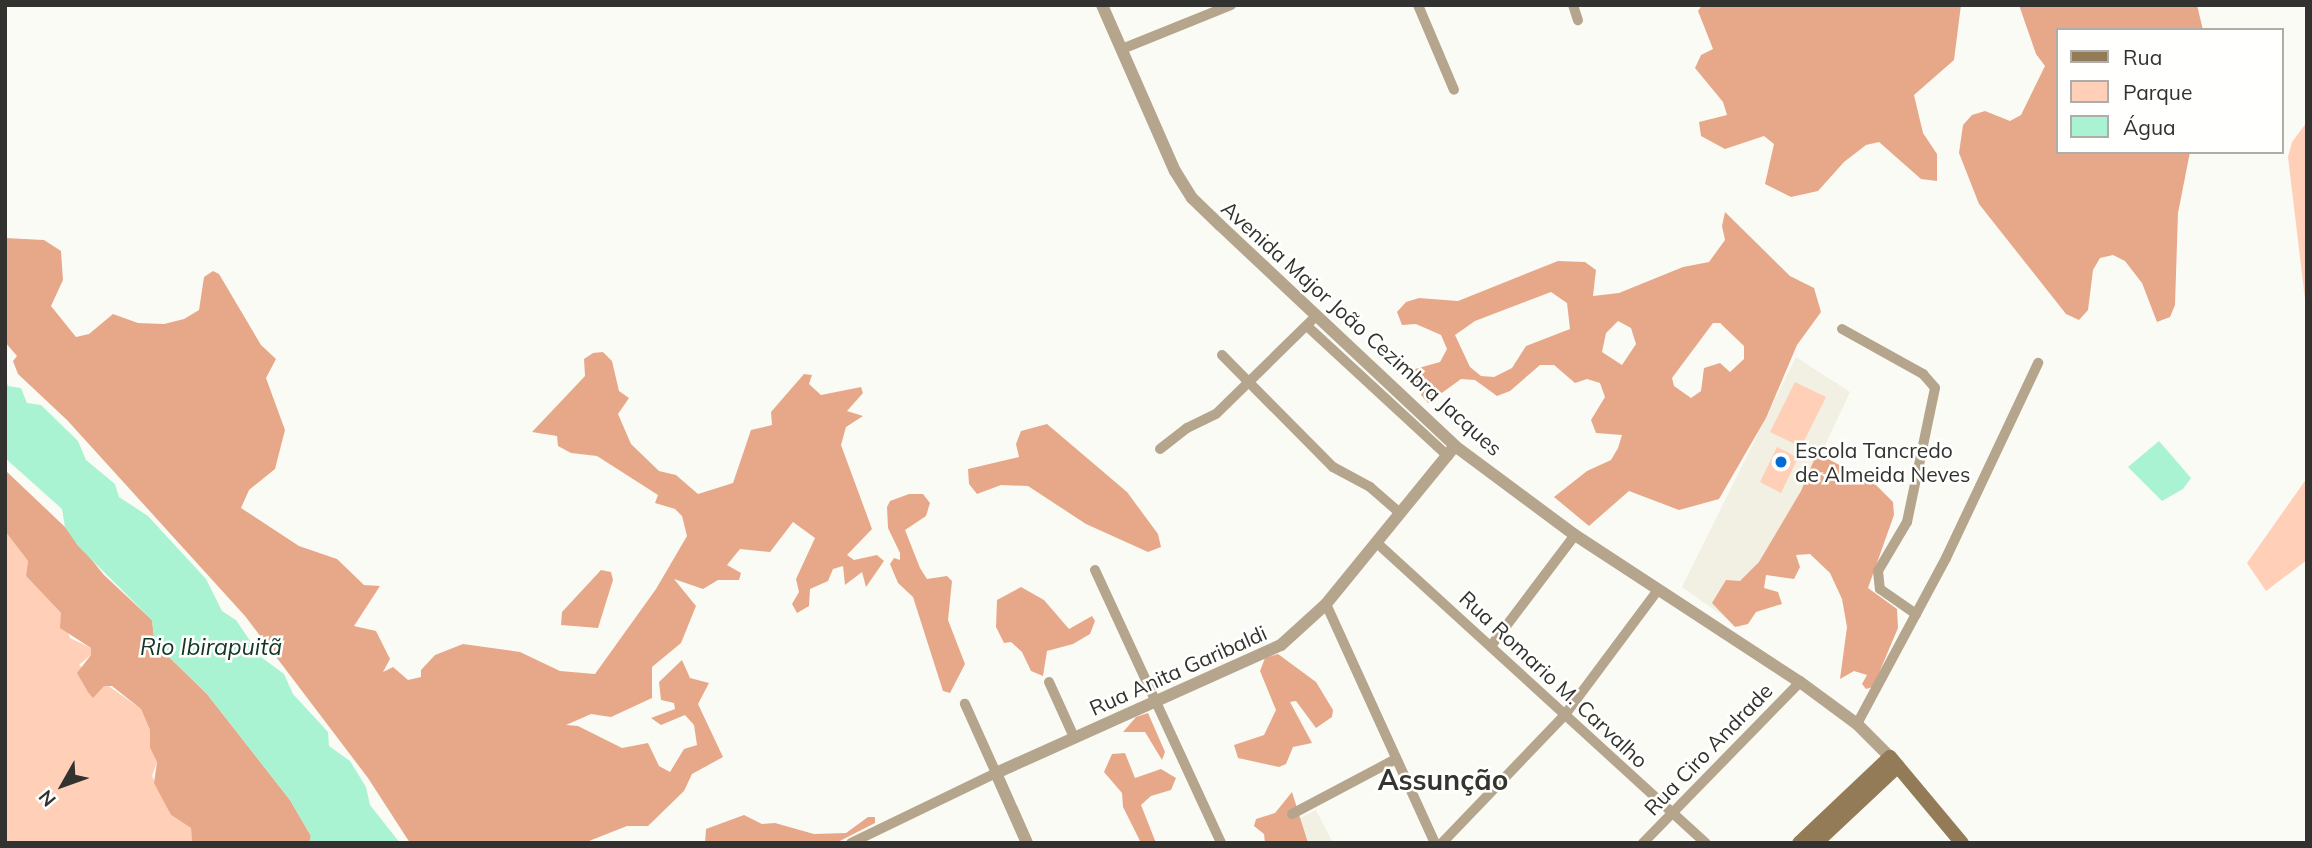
<!DOCTYPE html>
<html>
<head>
<meta charset="utf-8">
<style>
	body { margin:0 }
	#map { position:relative; width:2312px; height:848px; overflow:hidden; background:#fbfbf5; font-family:Mulish,sans-serif }
	div>[style] { position:absolute }
	[style*='--x'] { left:calc(var(--x)*1px); top:calc(var(--y)*1px); width:calc(var(--w)*1px); rotate:calc(var(--a)*1deg) }
	.built>* { inset:0; background:#f1f0e3 }
	.green>* { inset:0; background:#ffcfb8 }
	.forest>* { inset:0; background:#e7a889 }
	.water>* { inset:0; background:#a9f3d3 }
	.minor>* { height:10px; margin:-5px; padding:0 5px; transform-origin:5px; border-radius:5px; background:#b6a58d }
	.tertiary>* { height:12px; margin:-6px; padding:0 6px; transform-origin:6px; border-radius:6px; background:#b6a58d }
	.secondary>* { height:14px; margin:-7px; padding:0 7px; transform-origin:7px; border-radius:7px; background:#947b58 }
	.dots>* { width:19px; height:19px; translate:-50% -50%; box-sizing:border-box; border:4px solid #fffffe; border-radius:50% }
	span { translate:-50% -50%; white-space:nowrap; text-align:center; line-height:1.15; -webkit-text-stroke:5px #fffffe; paint-order:stroke }
	.street-label { font-size:21px; color:#323230 }
	.poi-label { font-size:21px; color:#323230 }
	.left { translate:0 -50%; text-align:left }
	.water-label { font-size:23px; color:#133528; font-style:italic }
	.district-label { font-size:28px; color:#343430; font-weight:700 }
	.frame { position:absolute; inset:0; border:7px solid #323230; pointer-events:none }
	.legend { position:absolute; left:2056px; top:28px; width:228px; height:126px; box-sizing:border-box; background:#fffffe; border:2px solid #adadac; margin:0; padding:9px 12px; list-style:none; font-size:21px; color:#323230 }
	.legend li { display:flex; align-items:center; gap:14px; height:35px }
	.legend b { width:35px; border:2px solid #adadac }
	.north { position:absolute; left:28px; top:750px; width:70px; height:70px; -webkit-text-stroke:5px #fffffe; paint-order:stroke; rotate:230deg; font-size:19px; font-weight:700; line-height:28px; text-align:center; color:#323230 }
	.north::after { content:''; display:block; margin:auto; width:24px; height:32px; background:#323230; clip-path:polygon(50% 0,100% 100%,50% 72%,0 100%) }
</style>
</head>
<body>
<div id="map">
	<div class="built">
		<i style="clip-path:polygon(1796px 357px,1850px 392px,1740px 628px,1682px 587px)"></i>
		<i style="clip-path:polygon(1316px 810px,1333px 843px,1299px 843px,1290px 823px)"></i>
	</div>
	<div class="green">
		<i style="clip-path:polygon(2307px 122px,2307px 316px,2288px 157px,2292px 142px)"></i>
		<i style="clip-path:polygon(1795px 382px,1826px 397px,1801px 447px,1770px 432px)"></i>
		<i style="clip-path:polygon(1777px 447px,1798px 458px,1781px 493px,1760px 482px)"></i>
		<i style="clip-path:polygon(2307px 478px,2307px 560px,2266px 591px,2247px 563px)"></i>
		<i style="clip-path:polygon(5px 531px,28px 561px,26px 576px,61px 613px,70px 638px,91px 648px,91px 655px,79px 665px,141px 709px,150px 730px,150px 748px,157px 762px,152px 776px,171px 815px,191px 828px,192px 843px,5px 843px)"></i>
	</div>
	<div class="forest">
		<i style="clip-path:polygon(1702px 5px,1961px 5px,1954px 60px,1914px 95px,1923px 133px,1937px 154px,1937px 181px,1921px 179px,1879px 142px,1866px 145px,1844px 162px,1818px 191px,1791px 197px,1765px 184px,1774px 144px,1764px 136px,1725px 149px,1701px 136px,1699px 122px,1727px 115px,1723px 102px,1695px 68px,1701px 55px,1713px 49px,1698px 11px)"></i>
		<i style="clip-path:polygon(2019px 5px,2197px 5px,2203px 30px,2058px 30px,2058px 152px,2190px 152px,2178px 213px,2175px 305px,2170px 317px,2157px 322px,2142px 283px,2125px 261px,2113px 255px,2100px 258px,2093px 270px,2088px 310px,2079px 320px,2066px 314px,1979px 204px,1959px 153px,1963px 125px,1972px 115px,1985px 111px,2010px 121px,2021px 115px,2045px 66px,2036px 54px)"></i>
		<i style="clip-path:polygon(evenodd,1725px 212px,1790px 276px,1814px 288px,1821px 312px,1797px 345px,1766px 418px,1719px 499px,1679px 510px,1629px 491px,1589px 526px,1554px 497px,1587px 471px,1611px 460px,1618px 448px,1622px 435px,1596px 433px,1591px 420px,1605px 397px,1600px 383px,1587px 379px,1575px 383px,1554px 365px,1540px 365px,1510px 391px,1497px 396px,1475px 380px,1461px 379px,1428px 403px,1410px 382px,1415px 369px,1440px 362px,1447px 349px,1441px 335px,1416px 324px,1402px 325px,1397px 312px,1406px 302px,1419px 298px,1458px 301px,1558px 261px,1585px 262px,1596px 270px,1593px 296px,1619px 293px,1683px 267px,1709px 262px,1725px 240px,1722px 226px,1725px 212px,1551px 292px,1567px 303px,1570px 329px,1526px 346px,1512px 368px,1494px 377px,1481px 376px,1470px 367px,1455px 335px,1475px 321px,1551px 292px,1725px 212px,1618px 321px,1631px 328px,1636px 344px,1622px 365px,1602px 352px,1606px 333px,1618px 321px,1725px 212px,1713px 323px,1720px 323px,1744px 346px,1744px 359px,1730px 372px,1720px 363px,1704px 368px,1701px 391px,1691px 398px,1674px 386px,1672px 378px,1713px 323px)"></i>
		<i style="clip-path:polygon(5px 238px,44px 240px,61px 251px,63px 280px,51px 306px,76px 337px,89px 334px,113px 314px,138px 323px,164px 324px,184px 319px,199px 310px,204px 277px,213px 271px,219px 274px,261px 345px,276px 359px,266px 378px,285px 430px,275px 469px,249px 490px,241px 508px,299px 546px,337px 559px,364px 585px,380px 586px,354px 626px,376px 631px,390px 659px,383px 672px,393px 667px,408px 680px,421px 677px,421px 670px,435px 655px,463px 644px,520px 652px,560px 671px,595px 674px,656px 589px,687px 536px,682px 516px,675px 509px,655px 503px,658px 495px,597px 456px,571px 453px,558px 446px,557px 436px,532px 432px,585px 376px,584px 359px,593px 353px,603px 352px,612px 361px,619px 391px,629px 398px,618px 414px,631px 444px,659px 471px,676px 475px,698px 494px,733px 483px,751px 430px,772px 425px,771px 412px,804px 374px,812px 375px,809px 384px,821px 395px,861px 387px,863px 393px,847px 411px,863px 416px,846px 427px,841px 445px,872px 529px,847px 555px,854px 560px,877px 555px,884px 561px,866px 587px,862px 572px,845px 585px,843px 566px,833px 569px,828px 581px,810px 589px,809px 606px,797px 613px,792px 604px,799px 592px,796px 579px,815px 538px,793px 522px,770px 552px,740px 549px,727px 565px,741px 573px,739px 580px,718px 580px,703px 589px,674px 579px,696px 606px,681px 643px,652px 667px,652px 698px,611px 717px,591px 714px,566px 725px,578px 726px,622px 748px,648px 743px,659px 766px,670px 772px,684px 749px,697px 745px,694px 725px,685px 715px,661px 725px,651px 718px,675px 709px,674px 703px,661px 700px,659px 682px,682px 660px,690px 678px,709px 683px,698px 704px,723px 757px,692px 774px,684px 791px,648px 826px,627px 826px,584px 843px,410px 843px,368px 778px,245px 616px,67px 420px,18px 374px,13px 361px,17px 356px,5px 342px)"></i>
		<i style="clip-path:polygon(1047px 424px,1127px 492px,1158px 534px,1161px 547px,1148px 552px,1086px 524px,1028px 486px,1001px 485px,977px 494px,969px 484px,968px 469px,1019px 457px,1016px 444px,1021px 431px)"></i>
		<i style="clip-path:polygon(1817px 453px,1875px 484px,1893px 502px,1894px 515px,1868px 588px,1897px 609px,1898px 628px,1873px 687px,1866px 689px,1862px 684px,1867px 675px,1854px 671px,1840px 679px,1847px 627px,1842px 599px,1830px 573px,1810px 554px,1796px 555px,1800px 567px,1794px 579px,1766px 575px,1764px 588px,1778px 592px,1782px 604px,1756px 612px,1748px 624px,1735px 627px,1712px 603px,1726px 580px,1740px 581px,1759px 562px,1801px 491px)"></i>
		<i style="clip-path:polygon(5px 470px,65px 527px,104px 575px,152px 620px,154px 637px,167px 655px,207px 694px,290px 800px,311px 836px,309px 843px,192px 843px,191px 828px,171px 815px,154px 783px,157px 762px,150px 748px,150px 730px,141px 709px,112px 686px,104px 686px,93px 698px,88px 692px,77px 673px,91px 655px,91px 648px,60px 628px,61px 613px,26px 576px,28px 561px,5px 531px)"></i>
		<i style="clip-path:polygon(909px 494px,923px 494px,930px 503px,926px 516px,905px 530px,920px 568px,927px 579px,947px 576px,952px 581px,948px 620px,965px 664px,950px 693px,943px 691px,913px 597px,898px 583px,890px 564px,894px 558px,900px 560px,900px 553px,888px 528px,887px 507px,890px 501px)"></i>
		<i style="clip-path:polygon(601px 570px,611px 572px,613px 580px,598px 628px,561px 625px,562px 612px)"></i>
		<i style="clip-path:polygon(1021px 587px,1044px 600px,1069px 629px,1092px 616px,1095px 621px,1090px 634px,1073px 644px,1047px 651px,1043px 676px,1031px 671px,1022px 652px,1011px 642px,1004px 643px,996px 627px,997px 600px)"></i>
		<i style="clip-path:polygon(1278px 654px,1316px 682px,1333px 710px,1332px 717px,1316px 728px,1296px 701px,1290px 702px,1312px 743px,1293px 747px,1286px 764px,1279px 767px,1238px 758px,1234px 745px,1264px 735px,1276px 710px,1260px 671px,1265px 658px)"></i>
		<i style="clip-path:polygon(1148px 713px,1165px 752px,1162px 760px,1145px 732px,1123px 732px,1136px 717px)"></i>
		<i style="clip-path:polygon(1125px 753px,1135px 778px,1161px 769px,1176px 778px,1171px 790px,1151px 796px,1141px 805px,1156px 843px,1141px 843px,1123px 807px,1122px 793px,1104px 772px,1112px 754px)"></i>
		<i style="clip-path:polygon(1292px 792px,1308px 843px,1265px 843px,1264px 834px,1254px 826px,1256px 819px,1275px 813px)"></i>
		<i style="clip-path:polygon(744px 815px,762px 824px,775px 823px,814px 834px,846px 833px,868px 817px,875px 817px,875px 823px,836px 843px,705px 843px,706px 829px)"></i>
	</div>
	<div class="water">
		<i style="clip-path:polygon(5px 377px,8px 386px,21px 388px,27px 403px,41px 405px,78px 441px,86px 460px,115px 484px,119px 497px,148px 516px,206px 579px,222px 611px,236px 620px,261px 657px,284px 674px,293px 694px,328px 732px,329px 746px,350px 761px,366px 787px,370px 805px,400px 843px,309px 843px,311px 836px,290px 800px,207px 694px,167px 655px,154px 637px,152px 620px,78px 546px,65px 527px,62px 509px,5px 458px)"></i>
		<i style="clip-path:polygon(2159px 441px,2191px 478px,2183px 489px,2162px 501px,2128px 467px)"></i>
	</div>
	<div class="minor">
		<i style="--x:1418;--y:5;--w:92;--a:67"></i>
		<i style="--x:1573;--y:5;--w:16;--a:72"></i>
		<i style="--x:1122;--y:49;--w:118;--a:-22"></i>
		<i style="--x:1307;--y:326;--w:192;--a:42.7"></i>
		<i style="--x:1842;--y:329;--w:93;--a:29.1"></i>
		<i style="--x:1923;--y:374;--w:18;--a:49"></i>
		<i style="--x:1935;--y:388;--w:137;--a:101.8"></i>
		<i style="--x:1907;--y:522;--w:57;--a:120.6"></i>
		<i style="--x:1878;--y:571;--w:18;--a:84"></i>
		<i style="--x:1880;--y:589;--w:44;--a:34.8"></i>
		<i style="--x:1222;--y:355;--w:158;--a:45.3"></i>
		<i style="--x:1333;--y:467;--w:42;--a:28.4"></i>
		<i style="--x:1370;--y:487;--w:40;--a:41"></i>
		<i style="--x:1160;--y:449;--w:34;--a:-38"></i>
		<i style="--x:1187;--y:428;--w:32;--a:-26"></i>
		<i style="--x:1216;--y:414;--w:140;--a:-44.4"></i>
		<i style="--x:1377;--y:543;--w:445;--a:42.4"></i>
		<i style="--x:1095;--y:570;--w:301;--a:65.2"></i>
		<i style="--x:1326;--y:604;--w:263;--a:65.5"></i>
		<i style="--x:1491;--y:646;--w:139;--a:-52.9"></i>
		<i style="--x:1049;--y:682;--w:60;--a:65.6"></i>
		<i style="--x:1857;--y:724;--w:188;--a:-61.8"></i>
		<i style="--x:1946;--y:558;--w:216;--a:-64.7"></i>
		<i style="--x:1292;--y:814;--w:118;--a:-27.9"></i>
		<i style="--x:851;--y:843;--w:161;--a:-25.8"></i>
		<i style="--x:996;--y:773;--w:76;--a:-114.2"></i>
		<i style="--x:1442;--y:843;--w:176;--a:-46.2"></i>
		<i style="--x:1564;--y:716;--w:157;--a:-53.3"></i>
		<i style="--x:1643;--y:843;--w:225;--a:-45.7"></i>
	</div>
	<div class="tertiary">
		<i style="--x:1102;--y:5;--w:181;--a:66.3"></i>
		<i style="--x:1175;--y:171;--w:32;--a:58"></i>
		<i style="--x:1192;--y:198;--w:39;--a:44"></i>
		<i style="--x:1220;--y:225;--w:323;--a:43.2"></i>
		<i style="--x:1455;--y:446;--w:149;--a:36.6"></i>
		<i style="--x:1575;--y:535;--w:269;--a:33.2"></i>
		<i style="--x:1800;--y:682;--w:71;--a:36.4"></i>
		<i style="--x:1857;--y:724;--w:47;--a:45"></i>
		<i style="--x:1027;--y:843;--w:77;--a:-113.9"></i>
		<i style="--x:996;--y:773;--w:312;--a:-24.2"></i>
		<i style="--x:1281;--y:645;--w:61;--a:-42.3"></i>
		<i style="--x:1326;--y:604;--w:204;--a:-50.8"></i>
	</div>
	<div class="secondary">
		<i style="--x:1799;--y:843;--w:125;--a:-43.4"></i>
		<i style="--x:1890;--y:757;--w:112;--a:50.1"></i>
		<i style="--x:1816;--y:843;--w:112;--a:-43.2"></i>
	</div>
	<div class="dots">
		<i style="left:1781px;top:462px;background:#006cd4"></i>
	</div>
	<div class="street-label">
		<span style="left:1362px;top:328px;rotate:42deg">Avenida Major João Cezimbra Jacques</span>
		<span style="left:1178px;top:670px;rotate:-24deg">Rua Anita Garibaldi</span>
		<span style="left:1554px;top:679px;rotate:43deg">Rua Romario M. Carvalho</span>
		<span style="left:1708px;top:749px;rotate:-46deg">Rua Ciro Andrade</span>
	</div>
	<div class="poi-label">
		<span class="left" style="left:1795px;top:462px">Escola Tancredo<br>de Almeida Neves</span>
	</div>
	<div class="water-label">
		<span style="left:211px;top:647px">Rio Ibirapuitã</span>
	</div>
	<div class="district-label">
		<span style="left:1443px;top:780px">Assunção</span>
	</div>
	<div class="frame"></div>
	<ul class="legend">
	<li><b style="height:9px;background:#947b58"></b>Rua</li>
	<li><b style="height:19px;background:#ffcfb8"></b>Parque</li>
	<li><b style="height:19px;background:#a9f3d3"></b>Água</li>
	</ul>
	<div class="north">N</div>
</div>
</body>
</html>
